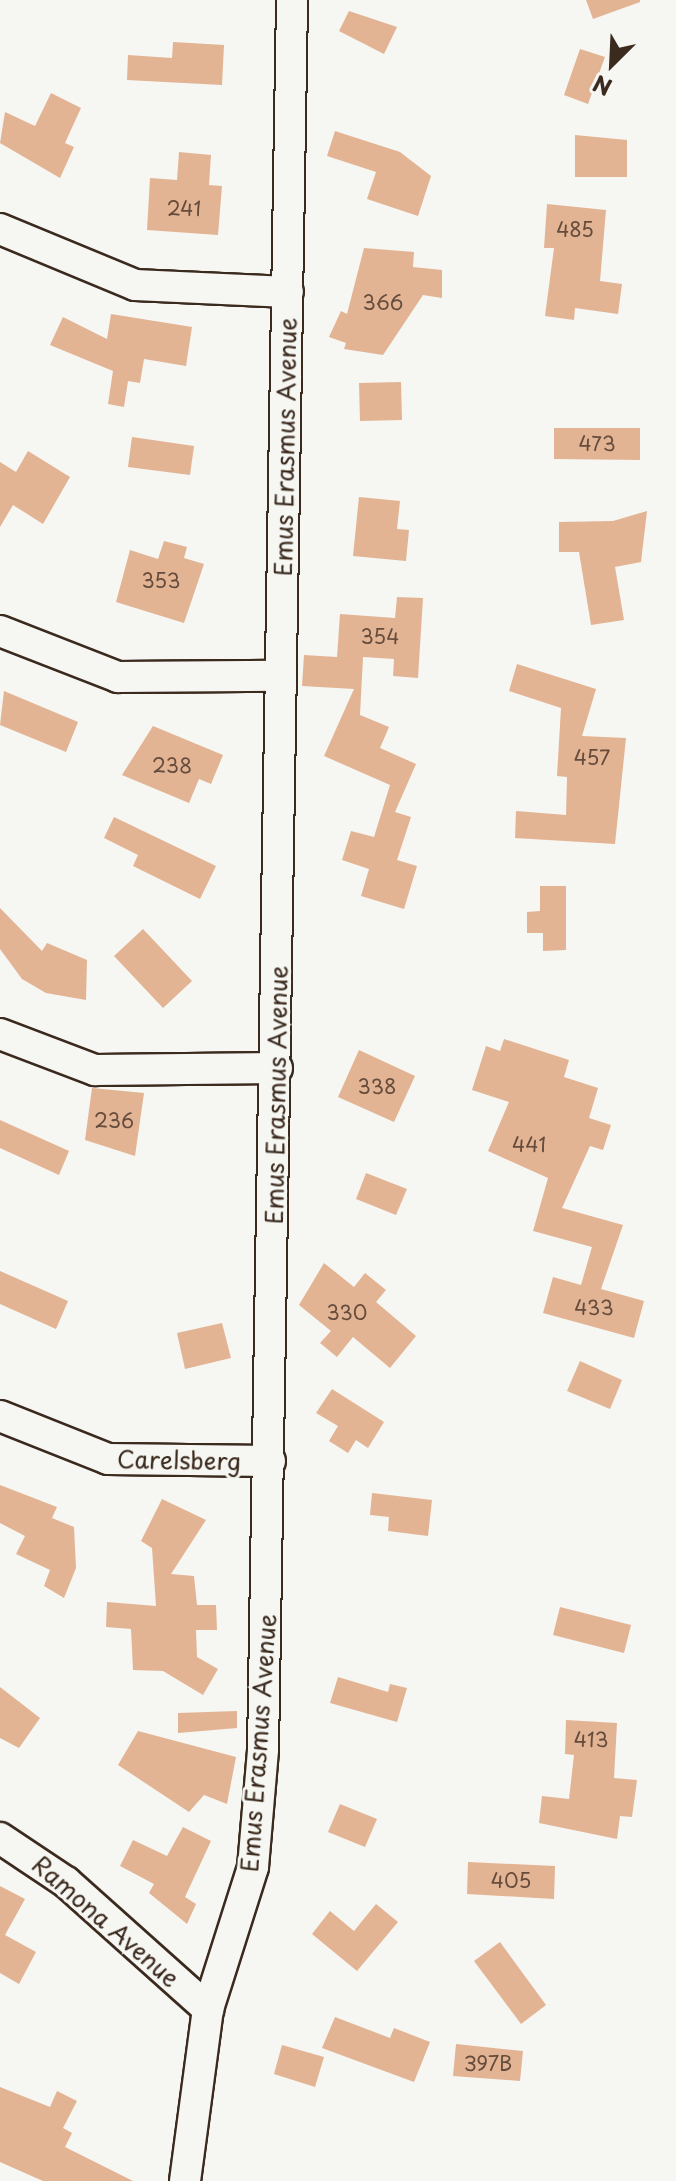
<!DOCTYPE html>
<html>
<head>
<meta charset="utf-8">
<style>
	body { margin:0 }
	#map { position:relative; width:676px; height:2181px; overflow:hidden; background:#f6f6f2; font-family:"Playpen Sans",sans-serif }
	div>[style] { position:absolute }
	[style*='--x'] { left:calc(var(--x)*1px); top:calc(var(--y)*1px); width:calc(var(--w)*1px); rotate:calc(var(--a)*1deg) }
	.building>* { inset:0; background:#e3b494 }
	.roads { filter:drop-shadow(2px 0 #3b2a1e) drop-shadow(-2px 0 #3b2a1e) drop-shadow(0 2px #3b2a1e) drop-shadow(0 -2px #3b2a1e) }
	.minor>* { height:30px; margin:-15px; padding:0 15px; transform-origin:15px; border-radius:15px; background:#f6f6f2 }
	span { translate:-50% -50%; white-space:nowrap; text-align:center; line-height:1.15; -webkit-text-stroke:6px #f6f6f2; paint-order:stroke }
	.number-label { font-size:20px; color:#654c3c }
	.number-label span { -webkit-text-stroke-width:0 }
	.street-label { font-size:24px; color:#3b2a1e }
	.north { position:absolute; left:572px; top:24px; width:80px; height:80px; -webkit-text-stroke:6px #f6f6f2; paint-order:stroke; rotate:204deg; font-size:22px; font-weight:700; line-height:32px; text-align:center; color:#3b2a1e }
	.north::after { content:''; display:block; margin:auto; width:28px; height:36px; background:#3b2a1e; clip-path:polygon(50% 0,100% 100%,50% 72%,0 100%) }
</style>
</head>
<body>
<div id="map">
	<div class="building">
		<i style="clip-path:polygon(586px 0,640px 0,640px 2px,593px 19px)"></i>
		<i style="clip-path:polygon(349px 11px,397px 27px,384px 54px,339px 31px)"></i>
		<i style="clip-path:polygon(173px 42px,224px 45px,222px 85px,127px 80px,128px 55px,172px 58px)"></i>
		<i style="clip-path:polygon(580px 49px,605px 57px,588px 104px,564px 95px)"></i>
		<i style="clip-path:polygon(51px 93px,81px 108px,65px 143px,74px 147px,60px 178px,0 143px,5px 112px,35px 126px)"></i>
		<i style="clip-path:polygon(335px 131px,400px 152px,431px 176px,418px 216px,367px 199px,376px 172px,327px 156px)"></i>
		<i style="clip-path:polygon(575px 135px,627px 140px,627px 177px,575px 177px)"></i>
		<i style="clip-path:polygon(179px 152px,211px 155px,209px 185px,222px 186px,218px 235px,147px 230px,150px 178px,177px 180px)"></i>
		<i style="clip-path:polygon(547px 204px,606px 210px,600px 281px,622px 284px,618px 314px,575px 308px,574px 320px,545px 316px,554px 248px,544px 248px)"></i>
		<i style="clip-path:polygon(364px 248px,414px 252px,413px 267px,442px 270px,442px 298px,423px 295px,383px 355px,344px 349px,346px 343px,329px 337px,341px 311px,347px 314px)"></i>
		<i style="clip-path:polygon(111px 314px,192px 327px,186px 366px,144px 359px,140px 383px,128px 381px,124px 407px,108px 404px,113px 371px,50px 345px,63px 317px,107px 339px)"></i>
		<i style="clip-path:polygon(401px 382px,402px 420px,360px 421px,359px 383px)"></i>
		<i style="clip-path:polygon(554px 428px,640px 428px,640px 460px,554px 459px)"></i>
		<i style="clip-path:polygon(132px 437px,194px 446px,190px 475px,128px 467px)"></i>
		<i style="clip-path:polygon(28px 451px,70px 477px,43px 524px,13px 505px,0 527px,0 462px,16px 472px)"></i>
		<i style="clip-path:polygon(359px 497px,400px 501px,397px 529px,409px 530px,406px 561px,353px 556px)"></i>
		<i style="clip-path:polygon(647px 511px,641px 562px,615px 567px,624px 620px,591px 625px,579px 552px,559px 552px,559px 522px,613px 521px)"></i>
		<i style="clip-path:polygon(164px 541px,187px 547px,184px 558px,204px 564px,184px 623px,116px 602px,130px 550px,158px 559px)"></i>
		<i style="clip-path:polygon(397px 597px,423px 598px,418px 678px,393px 676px,394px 659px,363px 657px,360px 715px,389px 727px,380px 748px,416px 764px,395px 812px,411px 817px,397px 860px,417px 866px,404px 909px,361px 896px,369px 869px,342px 860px,351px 831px,374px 837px,390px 785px,324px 756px,354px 689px,302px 686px,304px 655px,337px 657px,340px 614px,395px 618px)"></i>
		<i style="clip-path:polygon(517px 664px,596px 689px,582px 736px,626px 738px,615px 844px,515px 838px,516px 811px,566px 815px,567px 777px,557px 776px,561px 708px,509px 691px)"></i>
		<i style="clip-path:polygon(4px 691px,78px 722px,66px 752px,0 725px)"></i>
		<i style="clip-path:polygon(153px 726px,223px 755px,211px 784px,199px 779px,189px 803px,122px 775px)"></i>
		<i style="clip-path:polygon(114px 817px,216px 866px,200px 899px,133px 866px,138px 855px,104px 838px)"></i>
		<i style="clip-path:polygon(540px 886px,566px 886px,566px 950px,543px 951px,543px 933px,527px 933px,527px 912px,540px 911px)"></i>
		<i style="clip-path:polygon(0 908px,42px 951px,47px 943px,87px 960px,86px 1000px,46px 993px,22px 979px,0 949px)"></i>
		<i style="clip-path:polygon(143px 929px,192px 981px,163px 1008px,114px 956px)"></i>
		<i style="clip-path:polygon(504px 1039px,569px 1060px,564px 1077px,598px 1088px,589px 1118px,611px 1125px,603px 1150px,590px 1146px,562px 1208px,623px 1225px,601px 1289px,644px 1301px,634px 1338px,543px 1313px,553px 1277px,581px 1285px,592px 1247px,533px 1231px,548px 1178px,488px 1151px,509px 1102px,472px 1090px,486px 1046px,500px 1051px)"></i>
		<i style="clip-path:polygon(359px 1050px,415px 1076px,394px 1122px,338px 1097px)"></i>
		<i style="clip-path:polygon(92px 1088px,144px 1093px,135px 1156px,85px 1140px)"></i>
		<i style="clip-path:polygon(0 1120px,69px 1151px,59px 1175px,0 1148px)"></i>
		<i style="clip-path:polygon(366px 1173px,407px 1189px,396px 1215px,356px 1199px)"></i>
		<i style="clip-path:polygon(324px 1263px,354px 1287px,365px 1273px,386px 1290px,376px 1302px,416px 1336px,390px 1368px,353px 1337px,337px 1357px,320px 1343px,331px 1331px,299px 1305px)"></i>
		<i style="clip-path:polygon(0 1271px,68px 1301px,56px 1329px,0 1304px)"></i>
		<i style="clip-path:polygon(222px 1323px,231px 1358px,185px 1369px,177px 1333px)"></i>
		<i style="clip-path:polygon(580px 1361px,622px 1380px,610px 1409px,567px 1391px)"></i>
		<i style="clip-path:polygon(332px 1389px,384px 1422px,368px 1448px,356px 1440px,348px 1453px,329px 1441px,338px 1426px,316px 1413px)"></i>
		<i style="clip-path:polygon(0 1485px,57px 1507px,52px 1518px,74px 1527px,76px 1568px,64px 1598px,44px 1586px,50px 1570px,16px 1554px,25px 1536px,0 1523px)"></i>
		<i style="clip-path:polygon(372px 1493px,432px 1500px,428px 1536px,388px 1531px,389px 1517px,370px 1515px)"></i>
		<i style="clip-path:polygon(162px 1499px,206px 1520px,171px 1574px,194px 1576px,197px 1605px,216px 1605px,217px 1630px,196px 1630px,197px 1657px,218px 1669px,203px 1695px,163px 1671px,133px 1670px,131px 1629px,106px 1627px,107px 1602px,156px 1606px,152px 1548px,141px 1541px)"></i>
		<i style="clip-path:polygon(560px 1607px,631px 1625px,624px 1653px,553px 1635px)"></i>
		<i style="clip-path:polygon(338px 1677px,388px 1692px,390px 1684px,407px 1688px,397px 1722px,330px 1703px)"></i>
		<i style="clip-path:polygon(0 1687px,40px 1718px,19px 1748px,0 1738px)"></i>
		<i style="clip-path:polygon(237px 1711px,237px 1728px,178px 1733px,178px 1713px)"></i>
		<i style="clip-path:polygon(566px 1720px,617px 1723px,614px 1778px,637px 1780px,632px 1817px,620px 1816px,617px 1839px,539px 1823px,542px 1796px,569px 1799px,574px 1755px,565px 1754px)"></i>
		<i style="clip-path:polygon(138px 1731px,236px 1757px,227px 1804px,204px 1795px,189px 1812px,118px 1765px)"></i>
		<i style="clip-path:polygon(340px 1804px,377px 1819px,365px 1847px,328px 1832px)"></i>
		<i style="clip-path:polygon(183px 1827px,211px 1841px,185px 1897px,196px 1904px,187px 1924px,149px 1893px,154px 1884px,120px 1866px,133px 1840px,167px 1856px)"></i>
		<i style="clip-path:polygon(468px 1862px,555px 1866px,554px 1899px,467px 1894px)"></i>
		<i style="clip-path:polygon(0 1886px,25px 1899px,5px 1935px,36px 1952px,19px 1984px,0 1973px)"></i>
		<i style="clip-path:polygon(376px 1904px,398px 1922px,357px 1971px,312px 1934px,330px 1911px,354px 1931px)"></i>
		<i style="clip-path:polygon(500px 1942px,546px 2005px,521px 2024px,474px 1961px)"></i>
		<i style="clip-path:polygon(335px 2017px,390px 2038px,394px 2028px,430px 2042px,414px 2082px,322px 2048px)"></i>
		<i style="clip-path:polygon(456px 2044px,523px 2051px,520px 2081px,453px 2076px)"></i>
		<i style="clip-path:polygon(282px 2045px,324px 2057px,315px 2087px,274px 2074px)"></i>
		<i style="clip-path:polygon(0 2087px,50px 2107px,57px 2091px,77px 2101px,63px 2128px,72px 2133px,65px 2147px,133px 2181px,43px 2181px,0 2162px)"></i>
	</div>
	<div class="roads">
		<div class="minor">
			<i style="--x:0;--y:229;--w:146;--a:22.5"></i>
			<i style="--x:135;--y:285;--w:153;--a:2.6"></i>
			<i style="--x:0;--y:631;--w:127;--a:21.3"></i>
			<i style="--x:118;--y:677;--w:162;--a:-0.4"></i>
			<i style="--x:0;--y:1034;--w:102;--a:20.8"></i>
			<i style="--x:95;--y:1070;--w:182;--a:-0.6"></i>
			<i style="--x:0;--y:1416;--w:116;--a:21.7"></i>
			<i style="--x:108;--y:1459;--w:162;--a:0.7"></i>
			<i style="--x:0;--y:1838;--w:79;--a:33.7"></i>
			<i style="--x:66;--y:1882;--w:191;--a:41.8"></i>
			<i style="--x:185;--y:2181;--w:174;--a:-82.4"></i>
			<i style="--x:208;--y:2009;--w:149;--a:-72.4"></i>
			<i style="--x:253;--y:1867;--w:117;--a:-85.1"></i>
			<i style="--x:263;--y:1750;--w:1750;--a:-89.05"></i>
		</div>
	</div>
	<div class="number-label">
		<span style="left:184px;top:208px">241</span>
		<span style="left:575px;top:229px">485</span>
		<span style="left:383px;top:302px">366</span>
		<span style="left:597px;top:443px">473</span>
		<span style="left:161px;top:580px">353</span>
		<span style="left:380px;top:636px">354</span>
		<span style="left:592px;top:757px">457</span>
		<span style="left:172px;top:765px">238</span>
		<span style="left:377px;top:1086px">338</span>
		<span style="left:114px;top:1120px">236</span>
		<span style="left:529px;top:1144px">441</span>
		<span style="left:594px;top:1307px">433</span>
		<span style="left:347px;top:1312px">330</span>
		<span style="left:591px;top:1739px">413</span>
		<span style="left:511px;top:1880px">405</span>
		<span style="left:488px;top:2063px">397B</span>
	</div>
	<div class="street-label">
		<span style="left:285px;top:447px;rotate:-89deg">Emus Erasmus Avenue</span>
		<span style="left:276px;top:1095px;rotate:-89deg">Emus Erasmus Avenue</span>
		<span style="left:179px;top:1460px;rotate:1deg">Carelsberg</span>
		<span style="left:258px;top:1743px;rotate:-86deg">Emus Erasmus Avenue</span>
		<span style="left:106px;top:1921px;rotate:41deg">Ramona Avenue</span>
	</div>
	<div class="north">N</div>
</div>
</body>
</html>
